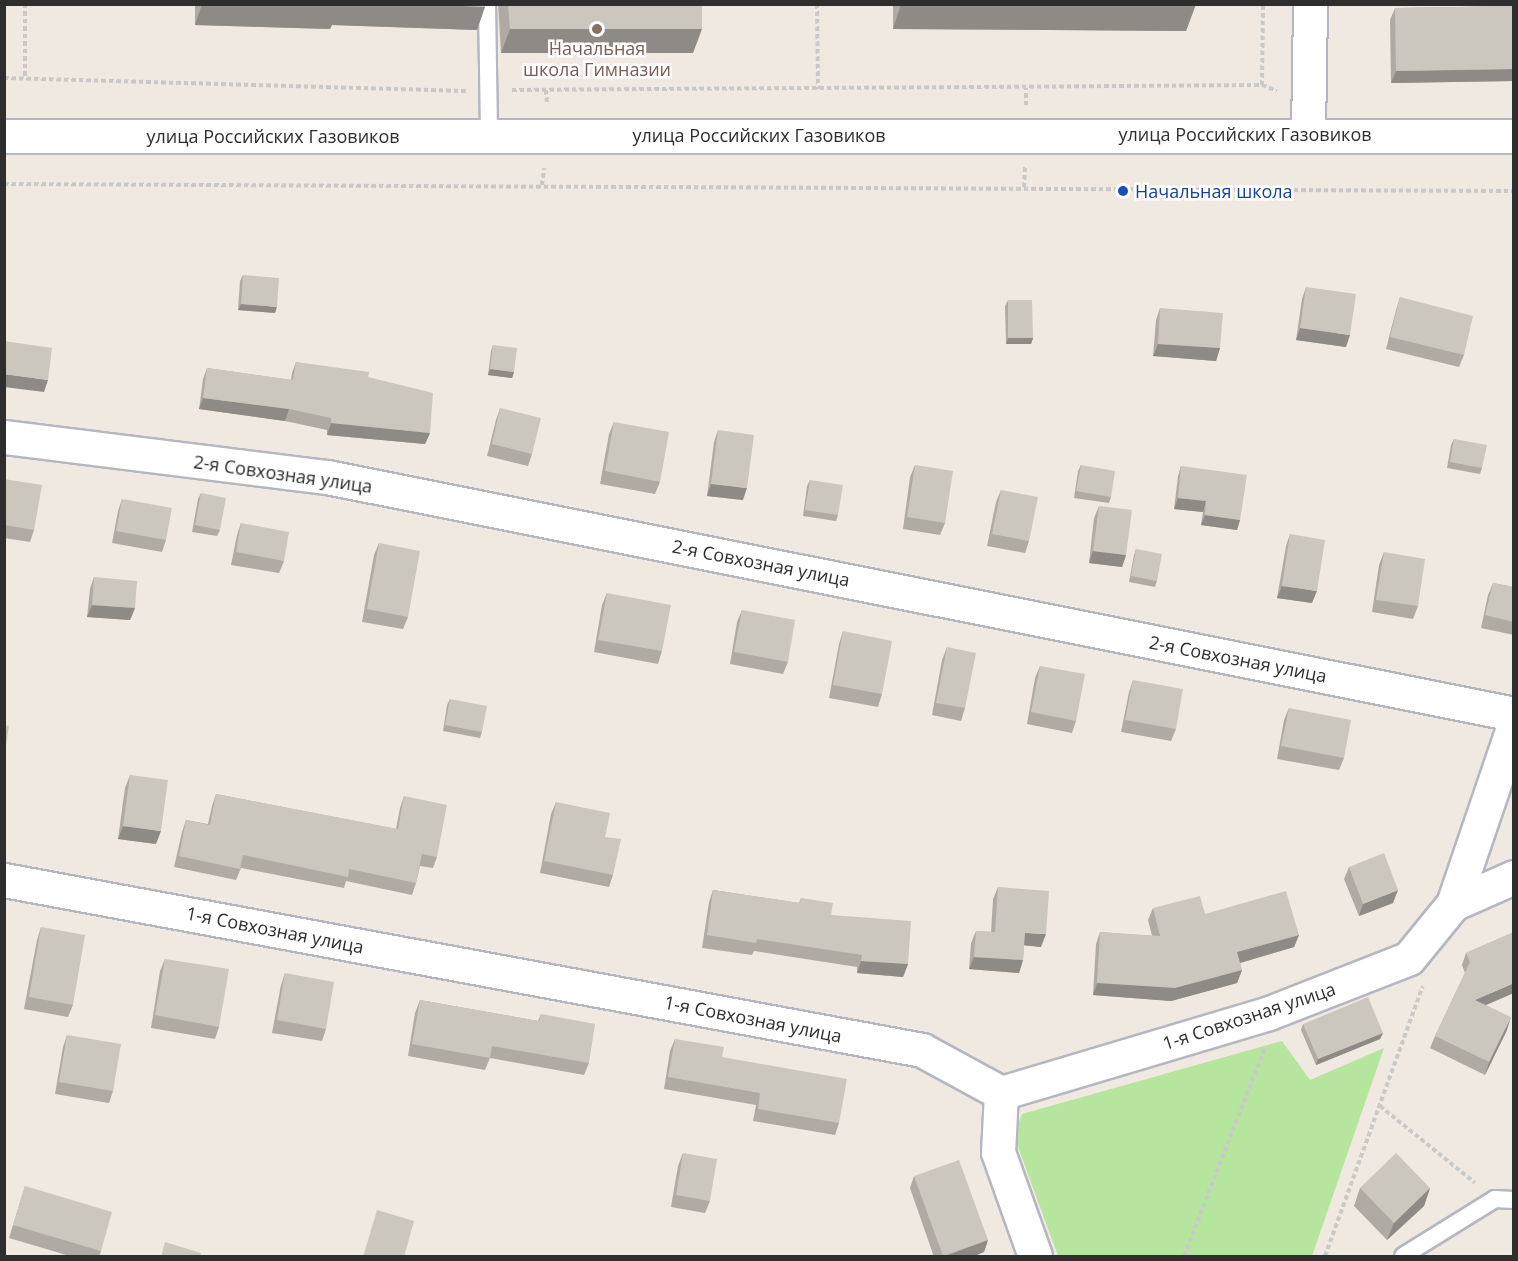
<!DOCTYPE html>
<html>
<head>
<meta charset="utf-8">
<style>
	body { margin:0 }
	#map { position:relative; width:1518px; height:1261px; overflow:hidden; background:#efe9e1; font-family:"Open Sans",sans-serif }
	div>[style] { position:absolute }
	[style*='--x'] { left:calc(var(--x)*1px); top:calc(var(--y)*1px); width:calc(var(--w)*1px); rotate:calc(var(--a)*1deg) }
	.green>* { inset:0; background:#b6e59e }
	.path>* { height:4px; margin-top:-2px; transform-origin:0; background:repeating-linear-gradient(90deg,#c9c9c9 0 4.5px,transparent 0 7.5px) }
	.roads { filter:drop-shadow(2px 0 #b4b7c1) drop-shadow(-2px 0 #b4b7c1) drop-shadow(0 2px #b4b7c1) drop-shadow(0 -2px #b4b7c1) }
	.service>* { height:16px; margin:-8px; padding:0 8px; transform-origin:8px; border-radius:8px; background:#fff }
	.minor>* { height:33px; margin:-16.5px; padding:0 16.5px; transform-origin:16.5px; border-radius:16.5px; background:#fff }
	.secondary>* { height:33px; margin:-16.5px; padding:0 16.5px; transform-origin:16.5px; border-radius:16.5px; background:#fff }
	.wall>* { inset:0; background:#afaba4 }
	.shaded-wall>* { inset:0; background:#8e8b86 }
	.building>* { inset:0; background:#cbc7bf }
	.dots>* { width:16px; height:16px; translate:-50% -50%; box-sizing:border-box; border:3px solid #fff; border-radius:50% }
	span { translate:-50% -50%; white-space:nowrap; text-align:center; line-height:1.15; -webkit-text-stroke:5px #fff; paint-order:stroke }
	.education-label { font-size:18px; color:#785e54 }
	.street-label { font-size:18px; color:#2e2e2e }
	.transit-label { font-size:18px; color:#164399 }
	.left { translate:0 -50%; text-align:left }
	.frame { position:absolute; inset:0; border:6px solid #2e2e2e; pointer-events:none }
</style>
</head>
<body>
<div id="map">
	<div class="green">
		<i style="clip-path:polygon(1282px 1041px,1310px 1080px,1384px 1048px,1312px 1256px,1058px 1256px,1014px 1136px,1022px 1114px)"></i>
	</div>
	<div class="path">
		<i style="--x:25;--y:4;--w:75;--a:90"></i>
		<i style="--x:817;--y:4;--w:85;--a:89.3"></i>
		<i style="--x:4;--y:78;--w:462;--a:1.6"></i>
		<i style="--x:1262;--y:85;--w:81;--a:-89.3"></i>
		<i style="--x:512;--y:90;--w:750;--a:-0.38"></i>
		<i style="--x:1262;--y:85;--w:16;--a:22"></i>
		<i style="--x:546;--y:90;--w:14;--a:86"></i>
		<i style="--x:1026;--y:105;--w:17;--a:-90"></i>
		<i style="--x:4;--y:184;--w:1510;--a:0.27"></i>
		<i style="--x:542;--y:185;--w:17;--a:-83"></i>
		<i style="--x:1024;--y:187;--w:20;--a:-87"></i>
		<i style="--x:1380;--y:1106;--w:122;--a:39"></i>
		<i style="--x:1184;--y:1256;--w:224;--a:-68.8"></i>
		<i style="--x:1325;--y:1256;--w:287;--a:-70.1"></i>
	</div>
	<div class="roads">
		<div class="service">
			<i style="--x:487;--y:4;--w:132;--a:89.1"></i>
			<i style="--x:1403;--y:1256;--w:108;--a:-31.8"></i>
			<i style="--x:1495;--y:1199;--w:19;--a:3"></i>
		</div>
		<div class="minor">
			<i style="--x:1308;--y:133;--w:129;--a:-89.1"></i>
			<i style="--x:4;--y:437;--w:325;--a:7.1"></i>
			<i style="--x:327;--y:477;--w:1210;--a:11.29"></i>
			<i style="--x:4;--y:880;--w:934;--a:10.49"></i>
			<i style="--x:922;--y:1050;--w:90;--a:28.6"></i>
			<i style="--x:1001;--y:1093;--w:280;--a:-16.6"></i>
			<i style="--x:1269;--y:1013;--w:150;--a:-21.4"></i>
			<i style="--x:1409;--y:958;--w:70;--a:-50.8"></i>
			<i style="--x:1453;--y:904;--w:189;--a:-71.2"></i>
			<i style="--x:1453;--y:904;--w:67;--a:-23.9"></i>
			<i style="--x:1001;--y:1093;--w:59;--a:92.9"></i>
			<i style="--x:998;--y:1152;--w:110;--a:70.4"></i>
		</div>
		<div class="secondary">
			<i style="--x:4;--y:136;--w:1510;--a:0"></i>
		</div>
	</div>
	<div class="wall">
		<i style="clip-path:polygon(195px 4px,485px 4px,477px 30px,332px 25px,330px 29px,195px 25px)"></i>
		<i style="clip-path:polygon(498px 4px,702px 4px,693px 53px,501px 53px)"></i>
		<i style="clip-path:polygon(893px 4px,1196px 4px,1186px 31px,893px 29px)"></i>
		<i style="clip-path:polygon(1514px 6px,1514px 81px,1391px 83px,1390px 20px,1395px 8px)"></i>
		<i style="clip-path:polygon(243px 275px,275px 313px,238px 310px,240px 281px)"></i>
		<i style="clip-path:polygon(1306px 287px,1346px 347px,1296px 340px,1302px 299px)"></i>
		<i style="clip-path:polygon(1400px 297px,1464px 355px,1459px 367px,1386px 349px,1396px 310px)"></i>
		<i style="clip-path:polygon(1008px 300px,1033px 338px,1031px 344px,1006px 344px,1005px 306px)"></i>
		<i style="clip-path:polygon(1160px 308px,1220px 348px,1216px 361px,1153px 356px,1156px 320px)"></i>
		<i style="clip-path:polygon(493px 345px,514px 372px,512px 378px,488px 375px,491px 351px)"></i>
		<i style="clip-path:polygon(296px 362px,368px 377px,430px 433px,425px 444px,327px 435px,327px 430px,285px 421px,199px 409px,203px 379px,207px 368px,291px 380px,292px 373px)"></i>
		<i style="clip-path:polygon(500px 408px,532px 454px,528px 466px,487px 456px,496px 420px)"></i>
		<i style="clip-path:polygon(614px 422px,660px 482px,655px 494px,600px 484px,609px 434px)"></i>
		<i style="clip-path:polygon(718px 430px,743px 500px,707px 496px,714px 442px)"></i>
		<i style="clip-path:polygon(1454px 439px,1482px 468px,1480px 474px,1447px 468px,1451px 445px)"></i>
		<i style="clip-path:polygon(915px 465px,945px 523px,940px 535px,903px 529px,910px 477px)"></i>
		<i style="clip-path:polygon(1081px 465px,1111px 497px,1109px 503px,1074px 498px,1078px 471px)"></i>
		<i style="clip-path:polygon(1181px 466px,1240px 520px,1237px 530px,1201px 525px,1203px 512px,1174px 509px,1178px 476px)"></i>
		<i style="clip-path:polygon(4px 479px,34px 530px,30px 542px,4px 538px)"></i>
		<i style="clip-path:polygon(810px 480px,838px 515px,836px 521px,803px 516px,807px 486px)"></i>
		<i style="clip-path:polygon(1001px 490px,1029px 541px,1025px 553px,987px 546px,996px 502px)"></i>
		<i style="clip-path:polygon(201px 493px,220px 530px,217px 536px,192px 532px,198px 499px)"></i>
		<i style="clip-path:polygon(122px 499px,166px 540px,162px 552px,112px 543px,118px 511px)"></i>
		<i style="clip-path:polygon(1099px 506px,1126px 555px,1122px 567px,1089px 563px,1094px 518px)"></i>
		<i style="clip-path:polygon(241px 523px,284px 561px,279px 573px,231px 565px,237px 535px)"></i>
		<i style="clip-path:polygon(1290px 534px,1312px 603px,1277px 598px,1286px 546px)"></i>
		<i style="clip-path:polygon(379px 543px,408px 617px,403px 629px,362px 622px,374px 555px)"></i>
		<i style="clip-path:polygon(1136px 549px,1157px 581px,1155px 587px,1129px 582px,1134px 555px)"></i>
		<i style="clip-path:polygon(1384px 552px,1418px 606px,1413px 619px,1372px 612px,1379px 565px)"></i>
		<i style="clip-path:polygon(94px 577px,135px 608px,130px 620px,87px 617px,90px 589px)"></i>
		<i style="clip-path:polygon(1493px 583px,1514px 587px,1514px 635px,1481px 628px,1488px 595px)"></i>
		<i style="clip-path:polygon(607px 593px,662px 651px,658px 664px,594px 652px,602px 605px)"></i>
		<i style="clip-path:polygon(742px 610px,788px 662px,783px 674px,730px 664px,737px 622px)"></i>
		<i style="clip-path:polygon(843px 631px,882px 694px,878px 707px,829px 698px,839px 644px)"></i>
		<i style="clip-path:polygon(947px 647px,965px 708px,961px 721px,932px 715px,942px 660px)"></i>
		<i style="clip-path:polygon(1040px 666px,1076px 721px,1072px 733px,1027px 724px,1035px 678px)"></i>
		<i style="clip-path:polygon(1133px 680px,1176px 729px,1171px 741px,1121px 732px,1129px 692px)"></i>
		<i style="clip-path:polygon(450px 699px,482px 732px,480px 738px,443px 731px,447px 705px)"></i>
		<i style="clip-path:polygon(1289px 708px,1344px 758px,1339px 770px,1277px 759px,1284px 720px)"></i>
		<i style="clip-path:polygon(130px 775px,156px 844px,118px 839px,125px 788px)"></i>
		<i style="clip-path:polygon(216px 794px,396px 829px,400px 808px,404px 796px,437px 857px,433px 868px,420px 866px,416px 883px,412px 895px,346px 881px,344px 888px,241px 868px,236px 880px,174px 867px,182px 832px,186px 820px,208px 824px,212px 806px)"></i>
		<i style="clip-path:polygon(556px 802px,605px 837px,613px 875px,609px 887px,540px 873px,551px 814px)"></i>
		<i style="clip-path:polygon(1349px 867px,1393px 903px,1359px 916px,1344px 879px)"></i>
		<i style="clip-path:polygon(998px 887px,1041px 947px,1024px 945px,1023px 960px,1019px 973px,969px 969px,971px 943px,976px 931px,991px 932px,993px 899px)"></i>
		<i style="clip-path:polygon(713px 890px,799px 903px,801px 898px,831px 915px,908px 964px,903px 977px,857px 973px,857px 967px,754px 951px,752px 955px,702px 948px,709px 902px)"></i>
		<i style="clip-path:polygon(1153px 908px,1205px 914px,1299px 935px,1294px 947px,1240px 963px,1242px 970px,1237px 983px,1171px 1001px,1093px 995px,1096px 944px,1100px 932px,1152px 936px,1148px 920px)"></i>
		<i style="clip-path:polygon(41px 927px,73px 1005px,68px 1017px,24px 1009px,37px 940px)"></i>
		<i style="clip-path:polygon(1514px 932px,1486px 1005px,1507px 1030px,1485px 1075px,1430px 1048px,1435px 1036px,1465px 973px,1462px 965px,1466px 953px)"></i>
		<i style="clip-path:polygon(165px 959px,219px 1027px,215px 1039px,151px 1028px,160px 971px)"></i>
		<i style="clip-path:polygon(285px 973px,326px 1029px,322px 1041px,272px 1033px,281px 985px)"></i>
		<i style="clip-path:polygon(420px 1000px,538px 1021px,541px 1014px,589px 1063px,584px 1075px,490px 1058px,485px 1070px,408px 1056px,415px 1013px)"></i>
		<i style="clip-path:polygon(1303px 1024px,1383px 1033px,1380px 1039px,1316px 1065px,1301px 1030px)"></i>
		<i style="clip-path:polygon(67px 1035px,113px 1091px,109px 1103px,55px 1094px,63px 1047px)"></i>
		<i style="clip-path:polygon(675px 1039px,722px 1057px,839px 1123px,835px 1135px,753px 1121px,756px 1105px,664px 1089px,670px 1051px)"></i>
		<i style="clip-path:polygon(683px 1153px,710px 1201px,705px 1213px,671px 1207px,678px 1166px)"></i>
		<i style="clip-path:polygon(914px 1176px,988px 1240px,984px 1252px,972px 1257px,934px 1257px,910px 1188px)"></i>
		<i style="clip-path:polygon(25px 1186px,101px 1251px,99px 1257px,73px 1257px,9px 1238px)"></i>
		<i style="clip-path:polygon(1360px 1188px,1430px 1188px,1424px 1206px,1387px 1240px,1354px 1206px)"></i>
	</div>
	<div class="shaded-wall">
		<i style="clip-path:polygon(202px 4px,416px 4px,485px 7px,477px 30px,332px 25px,330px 29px,195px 25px)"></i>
		<i style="clip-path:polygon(901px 4px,1196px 4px,1186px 31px,893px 29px)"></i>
		<i style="clip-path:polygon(510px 29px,702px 29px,693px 53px,501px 53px)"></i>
		<i style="clip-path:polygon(1514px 69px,1514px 81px,1391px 83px,1396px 71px)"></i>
		<i style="clip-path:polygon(241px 304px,277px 307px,275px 313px,238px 310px)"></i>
		<i style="clip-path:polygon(1300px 328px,1350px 335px,1346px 347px,1296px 340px)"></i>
		<i style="clip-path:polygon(1008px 338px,1033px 338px,1031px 344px,1006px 344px)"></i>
		<i style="clip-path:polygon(1158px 344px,1220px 348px,1216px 361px,1153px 356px)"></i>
		<i style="clip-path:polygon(490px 369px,514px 372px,512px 378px,488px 375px)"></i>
		<i style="clip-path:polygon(4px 374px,48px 380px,44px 392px,4px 387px)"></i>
		<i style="clip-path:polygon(203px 398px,289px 409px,285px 421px,199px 409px)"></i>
		<i style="clip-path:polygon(331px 423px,430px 433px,425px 444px,327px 435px)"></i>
		<i style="clip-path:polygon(711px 484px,747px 488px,743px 500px,707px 496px)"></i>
		<i style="clip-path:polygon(1178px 498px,1206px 501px,1203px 512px,1174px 509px)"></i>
		<i style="clip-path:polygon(1205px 515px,1240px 520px,1237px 530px,1201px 525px)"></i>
		<i style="clip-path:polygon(1093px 551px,1126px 555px,1122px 567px,1089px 563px)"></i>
		<i style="clip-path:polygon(1282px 586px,1317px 591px,1312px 603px,1277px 598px)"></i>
		<i style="clip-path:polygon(92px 605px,135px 608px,130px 620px,87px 617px)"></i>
		<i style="clip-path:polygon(123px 826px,161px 831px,156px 844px,118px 839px)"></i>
		<i style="clip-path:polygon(1398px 890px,1393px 903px,1359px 916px,1363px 904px)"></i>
		<i style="clip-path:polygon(1025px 933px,1046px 934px,1041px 947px,1021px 945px)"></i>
		<i style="clip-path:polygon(1299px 935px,1294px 947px,1233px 965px,1237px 952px)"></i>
		<i style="clip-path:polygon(974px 957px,1023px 960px,1019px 973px,969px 969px)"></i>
		<i style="clip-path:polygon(861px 961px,908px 964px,903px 977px,857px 973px)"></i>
		<i style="clip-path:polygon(1242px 970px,1237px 983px,1171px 1001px,1093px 995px,1097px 983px)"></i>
		<i style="clip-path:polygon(1514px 983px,1514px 993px,1470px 1012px,1475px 1000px)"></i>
		<i style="clip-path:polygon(1511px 1017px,1507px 1030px,1485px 1075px,1489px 1062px)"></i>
		<i style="clip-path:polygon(1383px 1033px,1380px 1039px,1316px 1065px,1318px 1059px)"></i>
		<i style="clip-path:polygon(1430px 1188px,1424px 1206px,1387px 1240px,1394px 1223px)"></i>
		<i style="clip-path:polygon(988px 1240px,984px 1252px,972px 1257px,943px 1257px)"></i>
	</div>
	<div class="building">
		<i style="clip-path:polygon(284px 4px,339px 4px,339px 6px)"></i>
		<i style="clip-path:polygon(416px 4px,485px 4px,485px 7px)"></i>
		<i style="clip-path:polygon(508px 4px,702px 4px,702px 29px,510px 29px)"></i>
		<i style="clip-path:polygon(1514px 6px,1514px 69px,1396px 71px,1395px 8px)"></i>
		<i style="clip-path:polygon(243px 275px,279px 278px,277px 307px,241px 304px)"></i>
		<i style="clip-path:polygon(1306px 287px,1356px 294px,1350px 335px,1300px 328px)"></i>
		<i style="clip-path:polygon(1400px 297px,1473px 316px,1464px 355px,1390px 337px)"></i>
		<i style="clip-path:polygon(1008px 300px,1032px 300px,1033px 338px,1008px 338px)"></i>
		<i style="clip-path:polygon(1160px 308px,1223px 313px,1220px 348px,1158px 344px)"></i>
		<i style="clip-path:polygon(4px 341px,52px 348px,48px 380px,4px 374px)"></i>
		<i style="clip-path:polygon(493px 345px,517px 348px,514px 372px,490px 369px)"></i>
		<i style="clip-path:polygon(296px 362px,369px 372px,368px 377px,433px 393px,430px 433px,331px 423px,331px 418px,289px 409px,203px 398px,207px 368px,293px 380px)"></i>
		<i style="clip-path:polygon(500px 408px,541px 418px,532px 454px,492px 444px)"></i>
		<i style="clip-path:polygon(614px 422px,669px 432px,660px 482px,605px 471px)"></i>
		<i style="clip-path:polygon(718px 430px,754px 435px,747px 488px,711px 484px)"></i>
		<i style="clip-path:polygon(1454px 439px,1487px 445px,1482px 468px,1450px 462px)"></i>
		<i style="clip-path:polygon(915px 465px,953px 471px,945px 523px,907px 517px)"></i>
		<i style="clip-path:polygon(1081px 465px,1115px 471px,1111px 497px,1076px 491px)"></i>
		<i style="clip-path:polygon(1181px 466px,1247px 475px,1240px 520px,1205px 515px,1206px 501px,1178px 498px)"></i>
		<i style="clip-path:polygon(4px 479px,42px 485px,34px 530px,4px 525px)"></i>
		<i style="clip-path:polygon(810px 480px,843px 485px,838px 515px,805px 510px)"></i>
		<i style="clip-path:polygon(1001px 490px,1038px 497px,1029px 541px,992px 534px)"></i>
		<i style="clip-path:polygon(201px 493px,226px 498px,220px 530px,195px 525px)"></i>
		<i style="clip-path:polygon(122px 499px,172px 508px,166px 540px,116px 531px)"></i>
		<i style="clip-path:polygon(1099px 506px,1132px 510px,1126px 555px,1093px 551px)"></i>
		<i style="clip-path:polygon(241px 523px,289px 532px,284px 561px,236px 552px)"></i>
		<i style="clip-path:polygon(1290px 534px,1325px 540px,1317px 591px,1282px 586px)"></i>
		<i style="clip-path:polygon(379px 543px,420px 551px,408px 617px,367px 609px)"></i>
		<i style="clip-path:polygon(1136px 549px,1162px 554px,1157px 581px,1131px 576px)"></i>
		<i style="clip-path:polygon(1384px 552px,1425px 559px,1418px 606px,1376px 600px)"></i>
		<i style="clip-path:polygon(94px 577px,137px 581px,135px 608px,92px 605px)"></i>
		<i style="clip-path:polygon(1493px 583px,1514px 587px,1514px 622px,1485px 615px)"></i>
		<i style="clip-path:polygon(607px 593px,671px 605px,662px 651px,598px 640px)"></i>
		<i style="clip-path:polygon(742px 610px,795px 620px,788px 662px,734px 652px)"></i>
		<i style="clip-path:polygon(843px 631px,892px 641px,882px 694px,833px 685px)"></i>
		<i style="clip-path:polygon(947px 647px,976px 653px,965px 708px,936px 703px)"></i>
		<i style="clip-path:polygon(1040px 666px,1085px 674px,1076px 721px,1031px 712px)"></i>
		<i style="clip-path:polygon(1133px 680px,1183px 689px,1176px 729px,1125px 720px)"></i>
		<i style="clip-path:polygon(450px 699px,487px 706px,482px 732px,445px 725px)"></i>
		<i style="clip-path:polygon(1289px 708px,1351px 720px,1344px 758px,1281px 746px)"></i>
		<i style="clip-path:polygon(4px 725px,9px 726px,4px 758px)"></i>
		<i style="clip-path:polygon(130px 775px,168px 780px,161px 831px,123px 826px)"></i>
		<i style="clip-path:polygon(216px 794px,398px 829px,404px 796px,447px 805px,437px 857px,422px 854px,416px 883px,349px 869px,348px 877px,243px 855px,240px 869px,179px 856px,186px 820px,210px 825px)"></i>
		<i style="clip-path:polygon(556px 802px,610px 813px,605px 837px,621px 839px,613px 875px,544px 861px)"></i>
		<i style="clip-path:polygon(1384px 853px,1398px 890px,1363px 904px,1349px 867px)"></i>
		<i style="clip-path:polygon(998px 887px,1049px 891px,1046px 934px,1025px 933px,1023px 960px,974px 957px,976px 931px,995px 932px)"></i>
		<i style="clip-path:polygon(713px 890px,800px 903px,801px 898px,833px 903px,831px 915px,911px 921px,908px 964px,861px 961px,862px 955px,757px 939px,756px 943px,707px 935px)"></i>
		<i style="clip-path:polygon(1286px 891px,1299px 935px,1237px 952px,1242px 970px,1175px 988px,1097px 983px,1100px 932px,1160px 936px,1153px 908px,1200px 896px,1205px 914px)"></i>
		<i style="clip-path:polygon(41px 927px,85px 935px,73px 1005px,29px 997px)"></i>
		<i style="clip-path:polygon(1514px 932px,1514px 983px,1475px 1000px,1511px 1017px,1489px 1062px,1435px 1036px,1470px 962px,1466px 953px)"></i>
		<i style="clip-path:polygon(165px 959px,229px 969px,219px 1027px,155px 1015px)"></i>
		<i style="clip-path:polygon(285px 973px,334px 982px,326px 1029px,277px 1020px)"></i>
		<i style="clip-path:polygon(1368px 997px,1383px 1033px,1318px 1059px,1303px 1024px)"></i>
		<i style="clip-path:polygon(420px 1000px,539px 1021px,541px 1014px,595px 1024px,589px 1063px,492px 1046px,490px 1058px,412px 1044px)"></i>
		<i style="clip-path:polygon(67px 1035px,121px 1044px,113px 1091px,59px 1082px)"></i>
		<i style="clip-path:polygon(675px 1039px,724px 1047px,722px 1057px,847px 1079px,839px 1123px,758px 1109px,760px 1093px,668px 1077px)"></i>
		<i style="clip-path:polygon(683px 1153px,717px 1159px,710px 1201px,676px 1195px)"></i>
		<i style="clip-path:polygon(1396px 1153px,1430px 1188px,1394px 1223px,1360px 1188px)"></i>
		<i style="clip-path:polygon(959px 1160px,988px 1240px,943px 1256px,914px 1176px)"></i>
		<i style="clip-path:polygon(25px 1186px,112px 1212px,101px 1251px,13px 1225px)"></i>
		<i style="clip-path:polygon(377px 1210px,414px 1221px,404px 1257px,363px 1257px)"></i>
		<i style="clip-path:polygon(165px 1242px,201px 1253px,200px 1257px,161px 1257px)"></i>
	</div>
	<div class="dots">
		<i style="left:597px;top:29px;background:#8d6e63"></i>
		<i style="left:1123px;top:191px;background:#1a4fb4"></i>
	</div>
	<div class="education-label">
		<span style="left:597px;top:59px">Начальная<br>школа Гимназии</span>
	</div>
	<div class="street-label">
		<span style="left:1245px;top:134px">улица Российских Газовиков</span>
		<span style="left:759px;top:135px">улица Российских Газовиков</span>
		<span style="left:273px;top:136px">улица Российских Газовиков</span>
		<span style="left:283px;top:474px;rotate:8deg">2-я Совхозная улица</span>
		<span style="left:761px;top:563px;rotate:11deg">2-я Совхозная улица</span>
		<span style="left:1238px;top:659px;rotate:11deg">2-я Совхозная улица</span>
		<span style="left:275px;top:930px;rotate:11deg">1-я Совхозная улица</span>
		<span style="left:1249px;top:1016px;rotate:-18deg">1-я Совхозная улица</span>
		<span style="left:753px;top:1019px;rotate:11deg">1-я Совхозная улица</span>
	</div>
	<div class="transit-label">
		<span class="left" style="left:1135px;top:191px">Начальная школа</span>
	</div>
	<div class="frame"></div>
</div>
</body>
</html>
